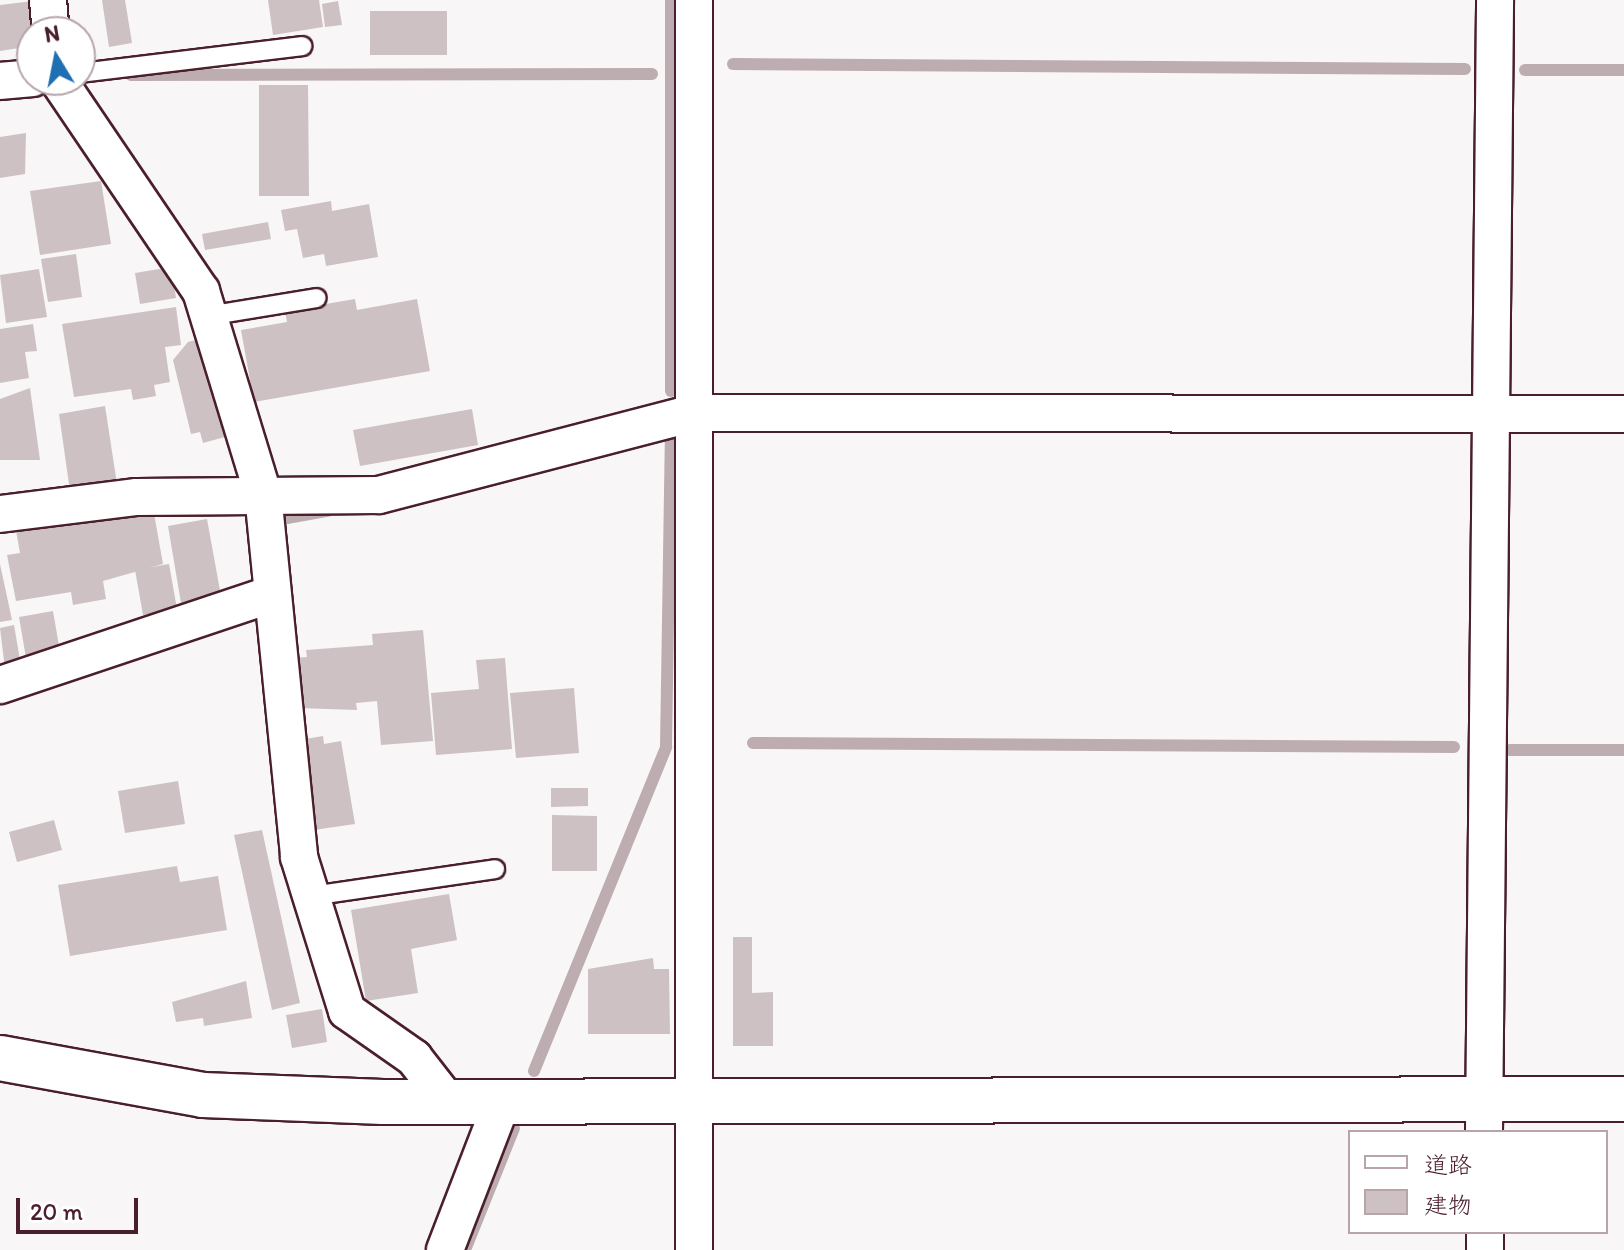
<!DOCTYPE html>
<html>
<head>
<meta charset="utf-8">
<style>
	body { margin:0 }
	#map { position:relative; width:1624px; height:1250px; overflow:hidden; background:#f8f6f7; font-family:Itim,"Klee One",sans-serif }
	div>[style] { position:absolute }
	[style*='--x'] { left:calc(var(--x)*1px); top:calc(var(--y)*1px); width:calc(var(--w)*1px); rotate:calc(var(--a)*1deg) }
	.stream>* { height:12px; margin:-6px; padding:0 6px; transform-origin:6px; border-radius:6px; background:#bdadb0 }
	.building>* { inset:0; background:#cdc1c4 }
	.roads { filter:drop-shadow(2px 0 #4a1f2b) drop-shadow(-2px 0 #4a1f2b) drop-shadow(0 2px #4a1f2b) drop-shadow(0 -2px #4a1f2b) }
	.service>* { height:18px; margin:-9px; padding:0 9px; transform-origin:9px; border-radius:9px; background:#fff }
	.minor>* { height:36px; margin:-18px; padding:0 18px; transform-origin:18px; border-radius:18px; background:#fff }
	.tertiary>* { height:44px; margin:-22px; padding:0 22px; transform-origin:22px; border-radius:22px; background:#fff }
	span { translate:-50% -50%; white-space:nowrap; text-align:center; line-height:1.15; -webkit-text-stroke:6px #fff; paint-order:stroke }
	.legend { position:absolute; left:1348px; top:1130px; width:260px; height:104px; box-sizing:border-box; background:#fff; border:2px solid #b7a5aa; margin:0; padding:10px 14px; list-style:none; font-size:24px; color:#4a1f2b }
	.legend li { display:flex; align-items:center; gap:16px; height:40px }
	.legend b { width:40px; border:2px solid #b7a5aa }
	.north { position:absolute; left:16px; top:16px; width:80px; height:80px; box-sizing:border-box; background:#fff; border:2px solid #b7a5aa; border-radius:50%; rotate:350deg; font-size:22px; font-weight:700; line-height:32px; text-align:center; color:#4a1f2b }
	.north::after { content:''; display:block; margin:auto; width:28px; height:36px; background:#1f6fb2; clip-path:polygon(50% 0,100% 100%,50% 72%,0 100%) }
	.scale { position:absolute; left:16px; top:1198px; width:122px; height:36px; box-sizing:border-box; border:4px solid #4a1f2b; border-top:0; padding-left:10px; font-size:24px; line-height:28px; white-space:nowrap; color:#4a1f2b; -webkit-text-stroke:6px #fff; paint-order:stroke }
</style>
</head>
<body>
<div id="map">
	<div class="stream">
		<i style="--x:733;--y:64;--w:732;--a:0.39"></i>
		<i style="--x:1525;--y:70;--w:99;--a:0"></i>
		<i style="--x:131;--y:75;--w:521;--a:-0.11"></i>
		<i style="--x:671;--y:391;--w:391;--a:-90"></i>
		<i style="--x:287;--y:518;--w:41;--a:-9.9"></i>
		<i style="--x:753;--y:743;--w:701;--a:0.33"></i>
		<i style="--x:1510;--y:750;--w:114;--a:0"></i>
		<i style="--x:534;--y:1071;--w:350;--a:-67.8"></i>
		<i style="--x:666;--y:747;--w:306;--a:-89.1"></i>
		<i style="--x:465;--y:1250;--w:131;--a:-68.1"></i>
	</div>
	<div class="building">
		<i style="clip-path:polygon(102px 0,125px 0,132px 43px,109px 47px)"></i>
		<i style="clip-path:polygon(268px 0,319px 0,323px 27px,273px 35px)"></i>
		<i style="clip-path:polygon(33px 1px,38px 32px,32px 46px,0 51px,0 5px)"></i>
		<i style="clip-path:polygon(338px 1px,342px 25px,325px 27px,322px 4px)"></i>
		<i style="clip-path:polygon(370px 11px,447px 11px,447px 55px,370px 55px)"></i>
		<i style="clip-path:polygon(259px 85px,308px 85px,309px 196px,259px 196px)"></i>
		<i style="clip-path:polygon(26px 133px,25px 174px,0 178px,0 137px)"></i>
		<i style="clip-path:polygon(101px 181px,111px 244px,40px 255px,30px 191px)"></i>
		<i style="clip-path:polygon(331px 201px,332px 211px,369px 204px,378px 257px,326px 266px,324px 254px,303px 258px,297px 229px,285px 231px,281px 210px)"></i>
		<i style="clip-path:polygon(268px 222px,271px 239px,205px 250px,202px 234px)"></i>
		<i style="clip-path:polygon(76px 254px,82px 297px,48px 302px,41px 259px)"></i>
		<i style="clip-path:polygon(171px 267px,176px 298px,140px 304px,135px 273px)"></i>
		<i style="clip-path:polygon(39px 269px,47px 317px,6px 323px,0 275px)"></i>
		<i style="clip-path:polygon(355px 299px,357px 310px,417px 299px,430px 371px,254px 402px,241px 330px,287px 322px,285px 311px)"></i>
		<i style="clip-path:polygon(176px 307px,181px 345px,165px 347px,170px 382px,154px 385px,156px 396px,133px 400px,131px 389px,74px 397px,62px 324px)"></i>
		<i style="clip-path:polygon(33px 324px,37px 351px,25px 352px,29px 378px,0 383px,0 329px)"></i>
		<i style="clip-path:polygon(207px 337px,232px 435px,203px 443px,200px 432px,191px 434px,173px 360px,188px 342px)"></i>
		<i style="clip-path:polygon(30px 388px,40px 460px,0 460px,0 399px)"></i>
		<i style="clip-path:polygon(105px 406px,117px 484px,70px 491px,59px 414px)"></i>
		<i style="clip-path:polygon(472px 409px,478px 445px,360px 466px,353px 430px)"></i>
		<i style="clip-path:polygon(153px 508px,163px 564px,103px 581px,106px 599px,73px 605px,71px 592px,16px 601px,7px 555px,20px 553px,15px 525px)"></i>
		<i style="clip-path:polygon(207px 519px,221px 596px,181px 603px,168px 526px)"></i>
		<i style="clip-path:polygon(0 564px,12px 620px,0 622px)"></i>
		<i style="clip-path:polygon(169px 564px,177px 609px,143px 615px,135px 570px)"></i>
		<i style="clip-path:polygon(53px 611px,60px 652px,26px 658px,19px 617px)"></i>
		<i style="clip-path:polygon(14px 625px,21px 666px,5px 669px,0 628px)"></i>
		<i style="clip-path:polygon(423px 630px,433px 741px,381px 745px,377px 701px,356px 703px,357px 710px,298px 708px,294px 658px,307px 657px,306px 650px,373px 645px,372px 634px)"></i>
		<i style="clip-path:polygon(505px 658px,512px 749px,436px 755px,431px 693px,479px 689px,476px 660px)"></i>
		<i style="clip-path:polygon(574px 688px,579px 753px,516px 758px,510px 693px)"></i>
		<i style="clip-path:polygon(323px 736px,324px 744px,341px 741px,355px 824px,314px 830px,299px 740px)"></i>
		<i style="clip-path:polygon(178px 781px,185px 824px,125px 833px,118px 791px)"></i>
		<i style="clip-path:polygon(551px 788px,588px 788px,588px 806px,551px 807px)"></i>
		<i style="clip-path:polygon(552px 815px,597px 816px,597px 871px,552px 871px)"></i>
		<i style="clip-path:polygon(54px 820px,62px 850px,17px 862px,9px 832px)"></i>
		<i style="clip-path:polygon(262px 830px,300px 1003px,272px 1010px,234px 835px)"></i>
		<i style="clip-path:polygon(177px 866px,180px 882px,218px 876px,227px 930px,70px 956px,58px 885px)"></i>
		<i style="clip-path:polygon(449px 894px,457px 940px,411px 949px,418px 993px,366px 1001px,351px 910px)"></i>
		<i style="clip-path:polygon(733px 937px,752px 937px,752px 993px,773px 992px,773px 1046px,733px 1046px)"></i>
		<i style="clip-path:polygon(653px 958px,654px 969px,669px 969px,670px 1034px,588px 1034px,588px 969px)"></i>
		<i style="clip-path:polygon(246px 981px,252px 1018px,204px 1026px,203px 1018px,176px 1022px,172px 1002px)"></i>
		<i style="clip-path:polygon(322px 1009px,327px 1042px,292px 1048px,286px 1015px)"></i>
	</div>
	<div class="roads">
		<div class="service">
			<i style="--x:80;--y:73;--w:224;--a:-6.9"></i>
			<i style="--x:208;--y:316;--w:110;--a:-9.4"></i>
			<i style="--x:311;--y:896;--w:186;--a:-8.3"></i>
		</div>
		<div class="minor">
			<i style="--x:48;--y:0;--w:32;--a:85"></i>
			<i style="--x:694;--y:0;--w:1250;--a:90"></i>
			<i style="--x:58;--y:80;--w:255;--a:55.9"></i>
			<i style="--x:201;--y:291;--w:212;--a:73"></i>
			<i style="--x:263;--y:494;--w:365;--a:84.3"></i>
			<i style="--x:299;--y:857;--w:161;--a:72.7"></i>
			<i style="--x:347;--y:1011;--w:82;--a:35"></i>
			<i style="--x:414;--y:1058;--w:52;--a:52"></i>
			<i style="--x:0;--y:81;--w:32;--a:-5"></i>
			<i style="--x:0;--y:514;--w:138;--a:-7.1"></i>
			<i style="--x:137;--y:497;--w:242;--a:-0.5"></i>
			<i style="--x:379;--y:495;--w:325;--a:-14.6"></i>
			<i style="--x:694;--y:413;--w:930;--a:0.06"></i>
			<i style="--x:0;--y:685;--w:287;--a:-18.5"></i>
			<i style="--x:1484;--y:1132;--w:1132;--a:-89.44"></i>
			<i style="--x:1485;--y:1232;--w:18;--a:90"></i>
			<i style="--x:445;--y:1250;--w:161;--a:-68.9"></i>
		</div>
		<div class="tertiary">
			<i style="--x:0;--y:1058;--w:206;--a:10.3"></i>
			<i style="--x:203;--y:1095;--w:180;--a:2.2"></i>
			<i style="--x:383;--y:1102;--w:1241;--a:-0.14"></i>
		</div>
	</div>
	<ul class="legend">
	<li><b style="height:10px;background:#fff"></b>道路</li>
	<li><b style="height:22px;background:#cdc1c4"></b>建物</li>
	</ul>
	<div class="north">N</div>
	<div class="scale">20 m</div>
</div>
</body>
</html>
